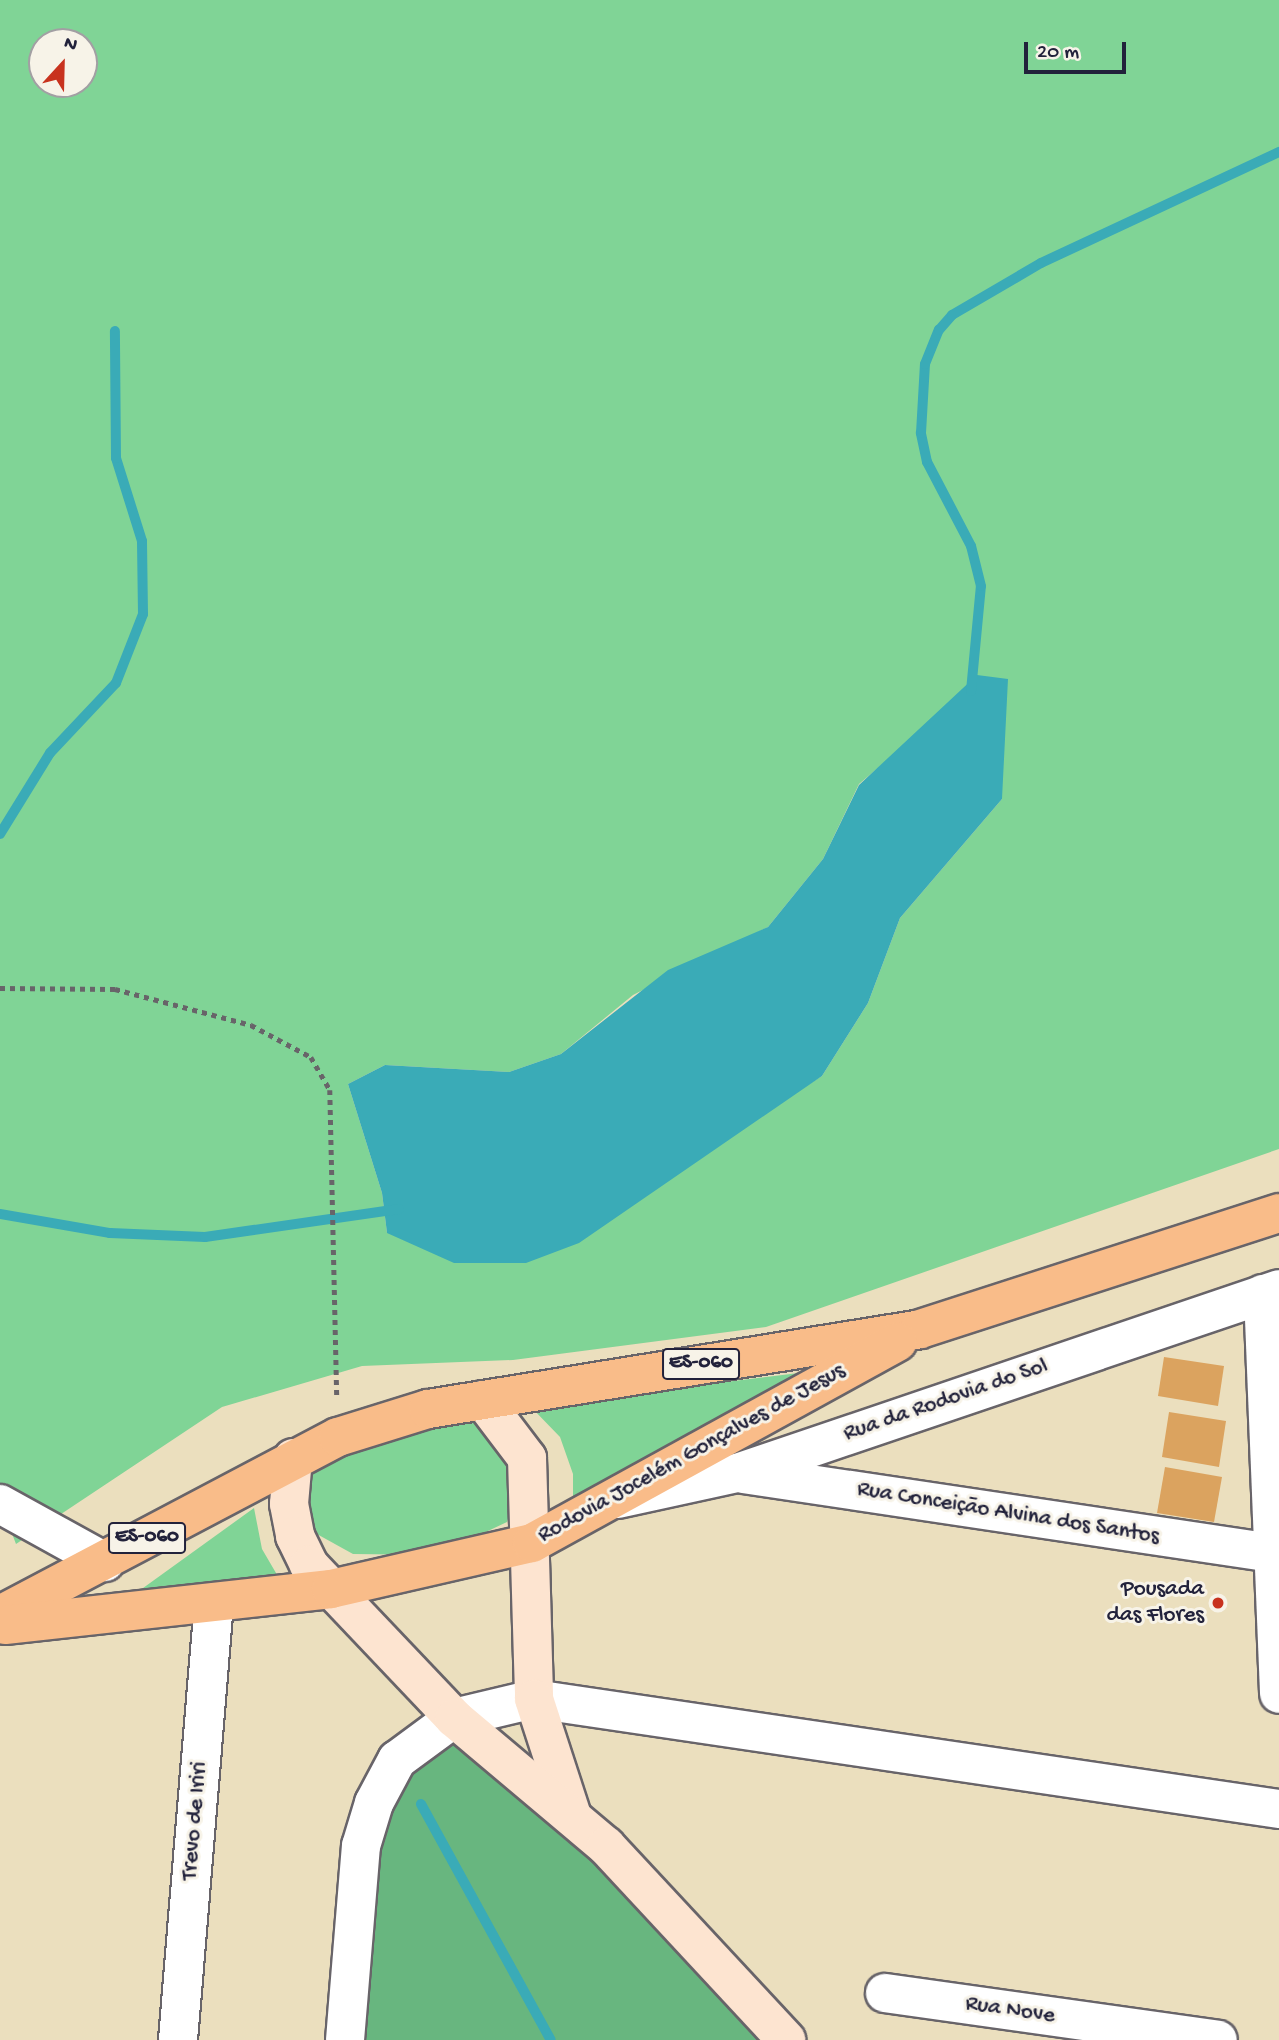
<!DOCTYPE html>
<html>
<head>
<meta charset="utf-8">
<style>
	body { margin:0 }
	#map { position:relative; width:1279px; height:2040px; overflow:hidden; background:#ebdfbe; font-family:"Gochi Hand",sans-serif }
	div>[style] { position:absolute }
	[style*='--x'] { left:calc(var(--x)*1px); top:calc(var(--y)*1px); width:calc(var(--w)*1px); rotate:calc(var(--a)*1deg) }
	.green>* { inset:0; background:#80d496 }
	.forest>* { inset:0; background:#68b67f }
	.water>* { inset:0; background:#3aabb7 }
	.stream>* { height:10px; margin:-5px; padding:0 5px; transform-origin:5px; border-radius:5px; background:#3aabb7 }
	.building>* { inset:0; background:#dba35f }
	.path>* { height:4.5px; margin-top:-2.25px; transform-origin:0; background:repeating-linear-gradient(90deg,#686469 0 5px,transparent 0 10px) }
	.roads { filter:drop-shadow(2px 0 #686469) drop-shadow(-2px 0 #686469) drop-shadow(0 2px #686469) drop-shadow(0 -2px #686469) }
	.street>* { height:38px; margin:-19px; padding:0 19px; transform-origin:19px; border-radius:19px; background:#fff }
	.secondary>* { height:38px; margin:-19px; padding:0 19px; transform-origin:19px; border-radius:19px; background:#fde4d0 }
	.primary>* { height:38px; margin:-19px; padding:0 19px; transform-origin:19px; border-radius:19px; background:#f9bc89 }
	.dots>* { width:19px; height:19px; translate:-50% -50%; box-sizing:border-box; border:4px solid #f7f3e8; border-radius:50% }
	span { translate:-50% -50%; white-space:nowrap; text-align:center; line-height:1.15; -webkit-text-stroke:6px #f7f3e8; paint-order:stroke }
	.shield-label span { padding:2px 5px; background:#f7f3e8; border:2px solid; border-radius:5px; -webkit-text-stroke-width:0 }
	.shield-label { font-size:21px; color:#22223b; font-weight:700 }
	.street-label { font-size:23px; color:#22223b }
	.poi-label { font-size:23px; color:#22223b }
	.right { translate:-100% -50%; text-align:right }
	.north { position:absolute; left:28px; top:28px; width:70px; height:70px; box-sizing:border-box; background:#f7f3e8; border:2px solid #a29fa3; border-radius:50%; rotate:22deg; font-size:19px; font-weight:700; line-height:28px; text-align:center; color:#22223b }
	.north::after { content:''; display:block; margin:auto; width:24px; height:32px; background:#c8321e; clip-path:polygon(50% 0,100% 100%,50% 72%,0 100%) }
	.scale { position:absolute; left:1024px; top:42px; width:102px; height:32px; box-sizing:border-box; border:4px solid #22223b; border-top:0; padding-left:9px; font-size:21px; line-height:24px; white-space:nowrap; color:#22223b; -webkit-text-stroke:5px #f7f3e8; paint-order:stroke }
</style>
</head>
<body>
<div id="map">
	<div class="green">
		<i style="clip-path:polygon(evenodd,0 0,1279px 0,1279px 1149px,766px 1327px,513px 1360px,362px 1366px,222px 1407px,16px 1544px,0 1502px,0 0,42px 42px,84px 42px,84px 84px,42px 84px,42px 42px,0 0,906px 744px,1002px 799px,900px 918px,868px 1003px,822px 1076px,738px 1128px,387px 1233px,382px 1193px,348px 1084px,385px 1065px,509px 1072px,561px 1054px,633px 995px,768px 927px,823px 859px,859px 784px,906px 744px)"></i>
		<i style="clip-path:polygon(807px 1372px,573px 1521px,573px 1474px,560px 1437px,530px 1406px)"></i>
		<i style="clip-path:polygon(468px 1417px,494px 1431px,510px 1452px,517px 1488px,507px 1522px,437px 1555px,353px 1554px,315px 1533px,301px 1507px,306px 1482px,324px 1462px,376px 1431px)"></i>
		<i style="clip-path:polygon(254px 1508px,262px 1549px,290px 1597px,132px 1596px)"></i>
	</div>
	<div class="forest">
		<i style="clip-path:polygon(456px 1725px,592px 1845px,768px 2040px,344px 2040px,359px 1870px,395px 1775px)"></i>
	</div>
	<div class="water">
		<i style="clip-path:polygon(977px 675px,1008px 679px,1002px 799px,900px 918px,868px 1003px,822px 1076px,579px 1243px,526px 1263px,454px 1263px,387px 1233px,382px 1193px,348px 1084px,385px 1065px,509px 1072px,561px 1054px,668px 970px,768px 927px,823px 859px,859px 785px)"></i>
	</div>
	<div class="stream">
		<i style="--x:971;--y:691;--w:105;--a:-84.6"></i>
		<i style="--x:981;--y:586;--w:41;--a:-104"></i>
		<i style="--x:971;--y:546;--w:95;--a:-117.6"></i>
		<i style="--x:927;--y:462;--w:30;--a:-102"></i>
		<i style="--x:921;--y:433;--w:69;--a:-86.7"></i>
		<i style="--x:925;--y:364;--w:37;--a:-68"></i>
		<i style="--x:939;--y:330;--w:20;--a:-49"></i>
		<i style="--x:952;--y:315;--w:103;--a:-30.3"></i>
		<i style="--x:1041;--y:263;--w:263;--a:-25"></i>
		<i style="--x:0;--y:834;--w:95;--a:-58.3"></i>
		<i style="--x:50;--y:753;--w:96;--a:-46.7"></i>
		<i style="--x:116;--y:683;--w:74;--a:-68.6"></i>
		<i style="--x:143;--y:614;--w:73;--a:-90.8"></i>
		<i style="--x:142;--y:541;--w:87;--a:-107.4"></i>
		<i style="--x:116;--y:458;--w:127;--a:-90.5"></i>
		<i style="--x:0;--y:1214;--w:112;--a:9.8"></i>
		<i style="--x:110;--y:1233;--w:95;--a:2.4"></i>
		<i style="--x:205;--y:1237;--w:196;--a:-8.2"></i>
		<i style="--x:421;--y:1804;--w:269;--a:61.2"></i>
	</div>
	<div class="building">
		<i style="clip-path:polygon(1164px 1357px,1224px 1366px,1218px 1406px,1158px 1396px)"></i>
		<i style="clip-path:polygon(1169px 1412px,1226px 1421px,1219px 1467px,1162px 1457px)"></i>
		<i style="clip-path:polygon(1165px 1467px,1222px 1477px,1214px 1522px,1157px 1513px)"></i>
	</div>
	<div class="path">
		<i style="--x:0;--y:988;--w:115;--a:0.5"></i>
		<i style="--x:115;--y:989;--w:141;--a:14.8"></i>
		<i style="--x:251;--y:1025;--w:68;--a:28.1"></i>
		<i style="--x:311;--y:1057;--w:38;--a:60"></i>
		<i style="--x:330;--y:1090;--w:309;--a:88.7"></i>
	</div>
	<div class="roads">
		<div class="street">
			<i style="--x:1263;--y:1294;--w:400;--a:87.7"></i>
			<i style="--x:743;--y:1474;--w:542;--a:8.49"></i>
			<i style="--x:618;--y:1499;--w:122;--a:-12.3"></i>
			<i style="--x:737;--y:1473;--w:572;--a:-18.75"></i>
			<i style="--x:0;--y:1504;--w:120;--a:28.9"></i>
			<i style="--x:885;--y:1993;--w:336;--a:8"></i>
			<i style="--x:178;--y:2040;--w:439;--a:-85.3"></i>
			<i style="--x:345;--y:2040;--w:195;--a:-85.3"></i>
			<i style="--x:361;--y:1846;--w:45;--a:-73.2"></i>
			<i style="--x:374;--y:1803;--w:49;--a:-61.9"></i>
			<i style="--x:397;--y:1760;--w:71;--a:-36.4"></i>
			<i style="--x:454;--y:1718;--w:82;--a:-13.4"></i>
			<i style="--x:534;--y:1699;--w:753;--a:8.4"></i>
		</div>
		<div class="secondary">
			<i style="--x:483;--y:1400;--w:73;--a:52.8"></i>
			<i style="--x:527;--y:1458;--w:241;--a:88.3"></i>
			<i style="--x:534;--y:1699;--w:123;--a:72"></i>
			<i style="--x:293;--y:1458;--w:46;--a:95"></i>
			<i style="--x:289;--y:1504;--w:33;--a:79"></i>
			<i style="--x:295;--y:1536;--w:32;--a:64"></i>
			<i style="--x:309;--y:1565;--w:211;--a:46.5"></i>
			<i style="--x:454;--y:1718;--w:199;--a:40.1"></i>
			<i style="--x:606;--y:1846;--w:265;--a:47.1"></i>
		</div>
		<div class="primary">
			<i style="--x:0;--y:1615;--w:382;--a:-27.8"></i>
			<i style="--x:338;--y:1437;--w:94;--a:-17.3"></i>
			<i style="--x:428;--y:1409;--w:498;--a:-9.2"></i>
			<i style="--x:920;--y:1329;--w:377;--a:-17.9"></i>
			<i style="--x:5;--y:1625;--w:328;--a:-6.3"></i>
			<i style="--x:331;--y:1589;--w:206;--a:-12.9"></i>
			<i style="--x:532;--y:1543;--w:417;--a:-28.8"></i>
		</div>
	</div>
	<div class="dots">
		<i style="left:1218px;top:1603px;background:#c8321e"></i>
	</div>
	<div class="shield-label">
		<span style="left:701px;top:1364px">ES-060</span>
		<span style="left:147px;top:1538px">ES-060</span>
	</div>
	<div class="street-label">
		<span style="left:946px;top:1401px;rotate:-19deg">Rua da Rodovia do Sol</span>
		<span style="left:692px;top:1454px;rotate:-29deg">Rodovia Jocelém Gonçalves de Jesus</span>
		<span style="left:1008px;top:1514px;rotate:9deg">Rua Conceição Alvina dos Santos</span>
		<span style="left:196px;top:1821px;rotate:-85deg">Trevo de Iriri</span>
		<span style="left:1010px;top:2011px;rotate:8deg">Rua Nove</span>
	</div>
	<div class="poi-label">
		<span class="right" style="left:1204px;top:1603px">Pousada<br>das Flores</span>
	</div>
	<div class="north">N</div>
	<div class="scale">20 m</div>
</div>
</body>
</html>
